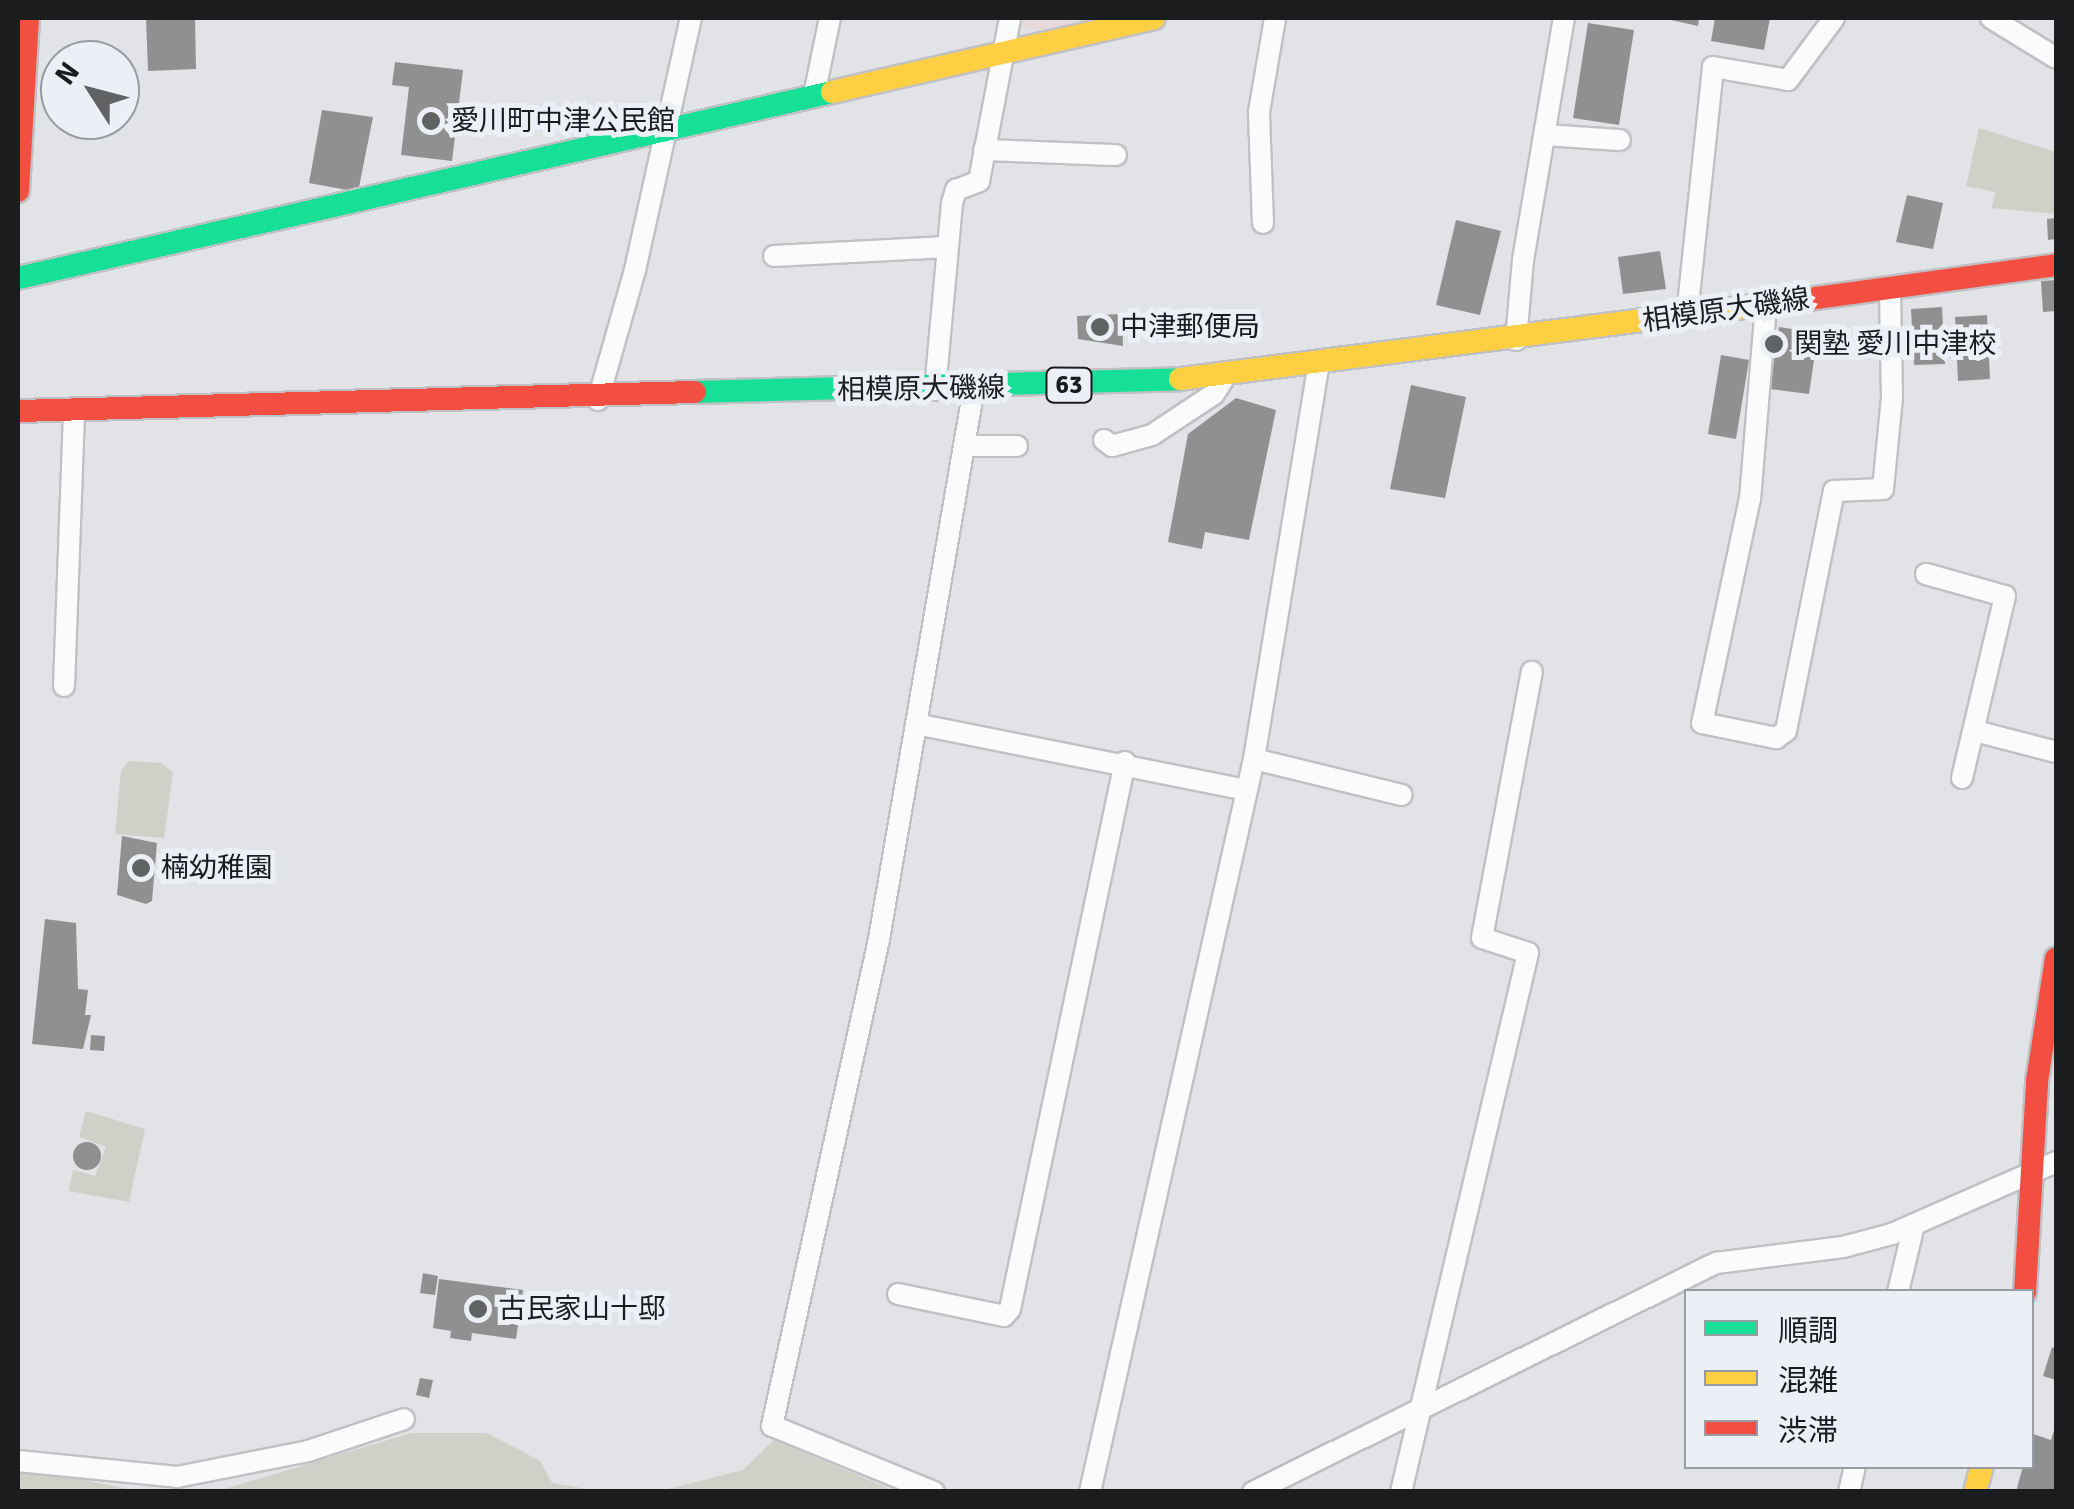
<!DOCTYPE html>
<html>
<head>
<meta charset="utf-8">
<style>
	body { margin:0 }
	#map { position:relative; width:2074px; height:1509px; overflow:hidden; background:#e1e3e6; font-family:Signika,"Noto Sans JP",sans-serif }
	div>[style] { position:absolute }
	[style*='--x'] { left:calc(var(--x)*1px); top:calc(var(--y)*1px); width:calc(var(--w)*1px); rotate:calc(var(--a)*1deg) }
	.industrial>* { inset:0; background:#e6d9da }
	.green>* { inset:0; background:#cdd1c7 }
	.building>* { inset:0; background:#909091 }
	.round { border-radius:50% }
	.roads { filter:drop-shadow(2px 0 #c0c1c4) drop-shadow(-2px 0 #c0c1c4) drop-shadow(0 2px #c0c1c4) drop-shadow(0 -2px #c0c1c4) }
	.street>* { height:20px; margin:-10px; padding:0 10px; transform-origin:10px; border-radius:10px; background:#fafbfb }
	.fast>* { height:22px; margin:-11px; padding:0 11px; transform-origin:11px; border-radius:11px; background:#16e098 }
	.slow>* { height:22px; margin:-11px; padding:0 11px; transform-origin:11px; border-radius:11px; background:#ffcf43 }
	.jam>* { height:22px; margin:-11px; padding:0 11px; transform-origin:11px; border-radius:11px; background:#f24e42 }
	.dots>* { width:28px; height:28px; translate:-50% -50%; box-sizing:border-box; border:5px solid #eceff6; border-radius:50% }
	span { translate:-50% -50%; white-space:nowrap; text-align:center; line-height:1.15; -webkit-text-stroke:10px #eceff6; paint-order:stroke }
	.shield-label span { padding:2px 8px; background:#eceff6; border:2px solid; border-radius:8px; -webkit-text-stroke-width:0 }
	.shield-label { font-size:25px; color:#1b1c1e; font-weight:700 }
	.poi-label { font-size:28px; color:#1b1c1e }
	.left { translate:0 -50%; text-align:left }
	.street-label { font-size:28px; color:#1b1c1e }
	.frame { position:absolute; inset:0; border:20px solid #1b1c1e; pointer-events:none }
	.legend { position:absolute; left:1684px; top:1289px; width:350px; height:180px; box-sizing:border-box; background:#eceff6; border:2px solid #989ba0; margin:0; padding:12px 18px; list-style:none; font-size:30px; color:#1b1c1e }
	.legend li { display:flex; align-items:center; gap:20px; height:50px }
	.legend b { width:50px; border:2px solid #989ba0 }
	.north { position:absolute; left:40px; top:40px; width:100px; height:100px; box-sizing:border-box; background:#eceff6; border:2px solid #989ba0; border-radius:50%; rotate:306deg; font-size:28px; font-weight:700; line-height:40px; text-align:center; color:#1b1c1e }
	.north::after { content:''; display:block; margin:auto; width:35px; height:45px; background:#606264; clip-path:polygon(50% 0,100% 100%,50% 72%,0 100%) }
</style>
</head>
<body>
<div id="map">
	<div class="industrial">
		<i style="clip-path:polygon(1013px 18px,1097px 18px,1042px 31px,1011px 25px)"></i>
	</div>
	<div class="green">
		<i style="clip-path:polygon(1979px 128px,2056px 152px,2056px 214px,1992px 208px,1995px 192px,1966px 186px)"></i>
		<i style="clip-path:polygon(129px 761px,162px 763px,173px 773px,164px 838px,115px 834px,121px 770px)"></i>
		<i style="clip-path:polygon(86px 1111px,145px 1129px,129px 1202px,69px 1191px,73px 1170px,95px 1176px,106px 1147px,79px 1137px)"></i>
		<i style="clip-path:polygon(411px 1433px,487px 1433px,540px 1461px,552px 1483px,599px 1491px,218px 1491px)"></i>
		<i style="clip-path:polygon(774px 1440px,895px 1491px,660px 1491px,743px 1470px)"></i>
		<i style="clip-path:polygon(18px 1466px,137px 1491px,18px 1491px)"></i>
	</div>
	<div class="building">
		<i style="clip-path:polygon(146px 18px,195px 18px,196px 69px,148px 71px)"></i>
		<i style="clip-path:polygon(1662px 18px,1699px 18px,1698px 26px)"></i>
		<i style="clip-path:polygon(1715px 18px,1770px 18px,1764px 50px,1711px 41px)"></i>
		<i style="clip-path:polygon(1588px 23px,1634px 30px,1619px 125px,1573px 118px)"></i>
		<i style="clip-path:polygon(395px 62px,463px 70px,452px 161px,401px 155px,409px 87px,392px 85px)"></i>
		<i style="clip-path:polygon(322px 110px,373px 117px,358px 192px,309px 183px)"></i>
		<i style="clip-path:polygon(1907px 195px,1943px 203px,1933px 249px,1896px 242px)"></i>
		<i style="clip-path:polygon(2056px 218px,2056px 239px,2048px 240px,2047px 219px)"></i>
		<i style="clip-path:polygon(1456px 220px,1501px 231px,1480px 315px,1436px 305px)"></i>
		<i style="clip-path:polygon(1660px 251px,1666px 289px,1623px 294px,1618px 257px)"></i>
		<i style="clip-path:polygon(2056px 280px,2056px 311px,2043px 312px,2041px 281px)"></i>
		<i style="clip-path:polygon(1942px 307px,1945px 364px,1914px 365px,1911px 309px)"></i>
		<i style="clip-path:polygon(1122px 314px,1123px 346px,1078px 339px,1077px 316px)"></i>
		<i style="clip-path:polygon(1987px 315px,1990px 379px,1958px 381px,1955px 317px)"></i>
		<i style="clip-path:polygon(1779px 327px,1818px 333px,1809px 394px,1770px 389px)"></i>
		<i style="clip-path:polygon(1721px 355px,1749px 360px,1736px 439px,1708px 434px)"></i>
		<i style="clip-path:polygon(1411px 385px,1466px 397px,1445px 498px,1390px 489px)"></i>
		<i style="clip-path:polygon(1236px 398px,1276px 410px,1249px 540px,1205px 532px,1202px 549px,1168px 542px,1188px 434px)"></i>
		<i style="clip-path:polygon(122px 836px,157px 843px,152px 901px,146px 904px,117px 895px)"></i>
		<i style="clip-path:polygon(45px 919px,76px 923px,78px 989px,88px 990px,85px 1015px,91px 1015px,83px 1049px,32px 1044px)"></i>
		<i style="clip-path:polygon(91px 1035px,105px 1036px,104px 1051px,90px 1050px)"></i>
		<i class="round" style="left:73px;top:1142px;width:28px;height:28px"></i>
		<i style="clip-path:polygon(423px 1273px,438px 1276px,435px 1295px,420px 1293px)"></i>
		<i style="clip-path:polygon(439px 1279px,523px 1290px,516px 1339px,472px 1333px,471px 1341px,450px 1338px,451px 1331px,433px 1328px)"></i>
		<i style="clip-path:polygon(2052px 1347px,2056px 1349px,2056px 1380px,2043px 1376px)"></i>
		<i style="clip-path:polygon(420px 1378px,433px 1380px,429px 1398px,416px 1395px)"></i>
		<i style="clip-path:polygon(2056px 1424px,2056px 1492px,2016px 1492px,2023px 1466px,2032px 1466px,2033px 1434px,2051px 1440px)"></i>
	</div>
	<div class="roads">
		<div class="street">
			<i style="--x:1991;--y:18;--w:76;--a:31.6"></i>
			<i style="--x:814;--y:95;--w:79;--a:-78.3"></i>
			<i style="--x:1544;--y:135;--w:76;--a:3.8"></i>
			<i style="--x:984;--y:150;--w:132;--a:2.2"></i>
			<i style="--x:1263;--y:223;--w:111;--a:-92.1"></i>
			<i style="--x:1259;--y:112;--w:95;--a:-80.3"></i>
			<i style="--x:774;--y:256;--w:173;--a:-3"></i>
			<i style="--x:1766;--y:305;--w:194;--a:94.7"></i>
			<i style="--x:1750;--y:498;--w:230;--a:102"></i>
			<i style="--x:1702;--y:723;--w:76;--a:11.5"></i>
			<i style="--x:1776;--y:738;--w:12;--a:-35"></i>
			<i style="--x:1786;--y:731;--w:245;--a:-78.7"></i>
			<i style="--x:1834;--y:491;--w:49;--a:-2.3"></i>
			<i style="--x:1883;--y:489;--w:92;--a:-84.4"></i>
			<i style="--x:1892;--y:397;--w:109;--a:-91.1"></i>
			<i style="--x:1687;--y:315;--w:249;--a:-84"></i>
			<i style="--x:1713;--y:67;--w:76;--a:9.8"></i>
			<i style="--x:1788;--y:80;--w:77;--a:-53.4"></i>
			<i style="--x:1516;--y:340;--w:80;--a:-85"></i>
			<i style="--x:1523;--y:260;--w:245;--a:-80.4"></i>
			<i style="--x:935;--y:390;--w:188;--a:-84.8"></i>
			<i style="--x:952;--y:203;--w:14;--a:-73"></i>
			<i style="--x:956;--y:190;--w:25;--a:-21"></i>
			<i style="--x:979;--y:181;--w:166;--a:-79.2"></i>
			<i style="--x:598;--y:400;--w:135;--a:-74.1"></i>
			<i style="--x:635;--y:270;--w:258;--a:-77.5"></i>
			<i style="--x:1104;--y:440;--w:10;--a:37"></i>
			<i style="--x:1112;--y:446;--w:41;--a:-15.4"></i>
			<i style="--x:1152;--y:435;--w:74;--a:-33.5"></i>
			<i style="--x:1214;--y:394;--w:19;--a:-58"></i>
			<i style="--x:966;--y:446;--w:51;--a:0"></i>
			<i style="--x:1926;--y:574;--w:82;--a:15.6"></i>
			<i style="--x:2005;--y:596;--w:187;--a:103.3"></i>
			<i style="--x:64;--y:686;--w:274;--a:-87.9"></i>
			<i style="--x:916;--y:724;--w:337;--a:11.3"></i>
			<i style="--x:1975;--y:731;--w:84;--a:14.5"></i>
			<i style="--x:1254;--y:759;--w:152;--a:13.7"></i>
			<i style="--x:1898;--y:1292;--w:69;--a:-76.6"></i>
			<i style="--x:898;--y:1294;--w:108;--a:11.7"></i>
			<i style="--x:1004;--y:1316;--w:9;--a:-49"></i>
			<i style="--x:1010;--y:1309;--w:559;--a:-78.13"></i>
			<i style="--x:18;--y:1461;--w:160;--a:5.7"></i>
			<i style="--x:177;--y:1477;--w:134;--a:-11.2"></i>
			<i style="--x:308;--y:1451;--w:101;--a:-18.4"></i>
			<i style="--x:934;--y:1492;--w:175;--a:-157.8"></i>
			<i style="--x:772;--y:1426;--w:499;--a:-77.6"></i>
			<i style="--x:879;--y:939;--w:559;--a:-80.22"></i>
			<i style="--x:1090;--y:1492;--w:751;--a:-77.39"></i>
			<i style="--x:1254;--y:759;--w:396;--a:-80.7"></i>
			<i style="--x:1253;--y:1492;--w:517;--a:-26.32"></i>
			<i style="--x:1716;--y:1263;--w:128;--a:-7.2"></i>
			<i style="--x:1843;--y:1247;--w:51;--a:-14.9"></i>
			<i style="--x:1892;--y:1234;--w:179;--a:-23.7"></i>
			<i style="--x:1401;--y:1492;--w:554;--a:-76.74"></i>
			<i style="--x:1528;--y:953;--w:48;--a:-161.9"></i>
			<i style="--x:1482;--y:938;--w:271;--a:-79.4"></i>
			<i style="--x:1849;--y:1492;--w:27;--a:-77"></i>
		</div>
		<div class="fast">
			<i style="--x:18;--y:278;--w:835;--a:-12.87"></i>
			<i style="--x:695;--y:392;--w:485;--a:-1.5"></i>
		</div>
		<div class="slow">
			<i style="--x:832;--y:92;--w:330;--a:-12.9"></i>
			<i style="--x:1180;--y:379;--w:641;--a:-7.26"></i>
			<i style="--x:1975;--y:1492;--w:27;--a:-75"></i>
		</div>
		<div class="jam">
			<i style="--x:18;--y:191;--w:173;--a:-86.7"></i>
			<i style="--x:1816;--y:298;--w:242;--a:-7.8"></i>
			<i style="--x:18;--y:411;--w:677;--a:-1.61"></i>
			<i style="--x:2025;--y:1292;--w:211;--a:-86.7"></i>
			<i style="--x:2037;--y:1081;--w:124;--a:-81.2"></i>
		</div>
	</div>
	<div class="dots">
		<i style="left:431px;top:121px;background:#606264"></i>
		<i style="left:1100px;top:327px;background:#606264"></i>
		<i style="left:1774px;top:344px;background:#606264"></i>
		<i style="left:141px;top:868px;background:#606264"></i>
		<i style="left:478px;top:1309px;background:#606264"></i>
	</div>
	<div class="shield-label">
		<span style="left:1069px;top:385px">63</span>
	</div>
	<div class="poi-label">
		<span class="left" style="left:451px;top:121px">愛川町中津公民館</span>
		<span class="left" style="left:1120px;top:327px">中津郵便局</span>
		<span class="left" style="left:1794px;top:344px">関塾 愛川中津校</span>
		<span class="left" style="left:161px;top:868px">楠幼稚園</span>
		<span class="left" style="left:498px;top:1309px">古民家山十邸</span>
	</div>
	<div class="street-label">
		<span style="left:1726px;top:310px;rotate:-8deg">相模原大磯線</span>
		<span style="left:921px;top:389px;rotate:-1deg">相模原大磯線</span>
	</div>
	<div class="frame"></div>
	<ul class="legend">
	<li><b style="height:12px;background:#16e098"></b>順調</li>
	<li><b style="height:12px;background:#ffcf43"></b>混雑</li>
	<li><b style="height:12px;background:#f24e42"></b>渋滞</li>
	</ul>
	<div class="north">N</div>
</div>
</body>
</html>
